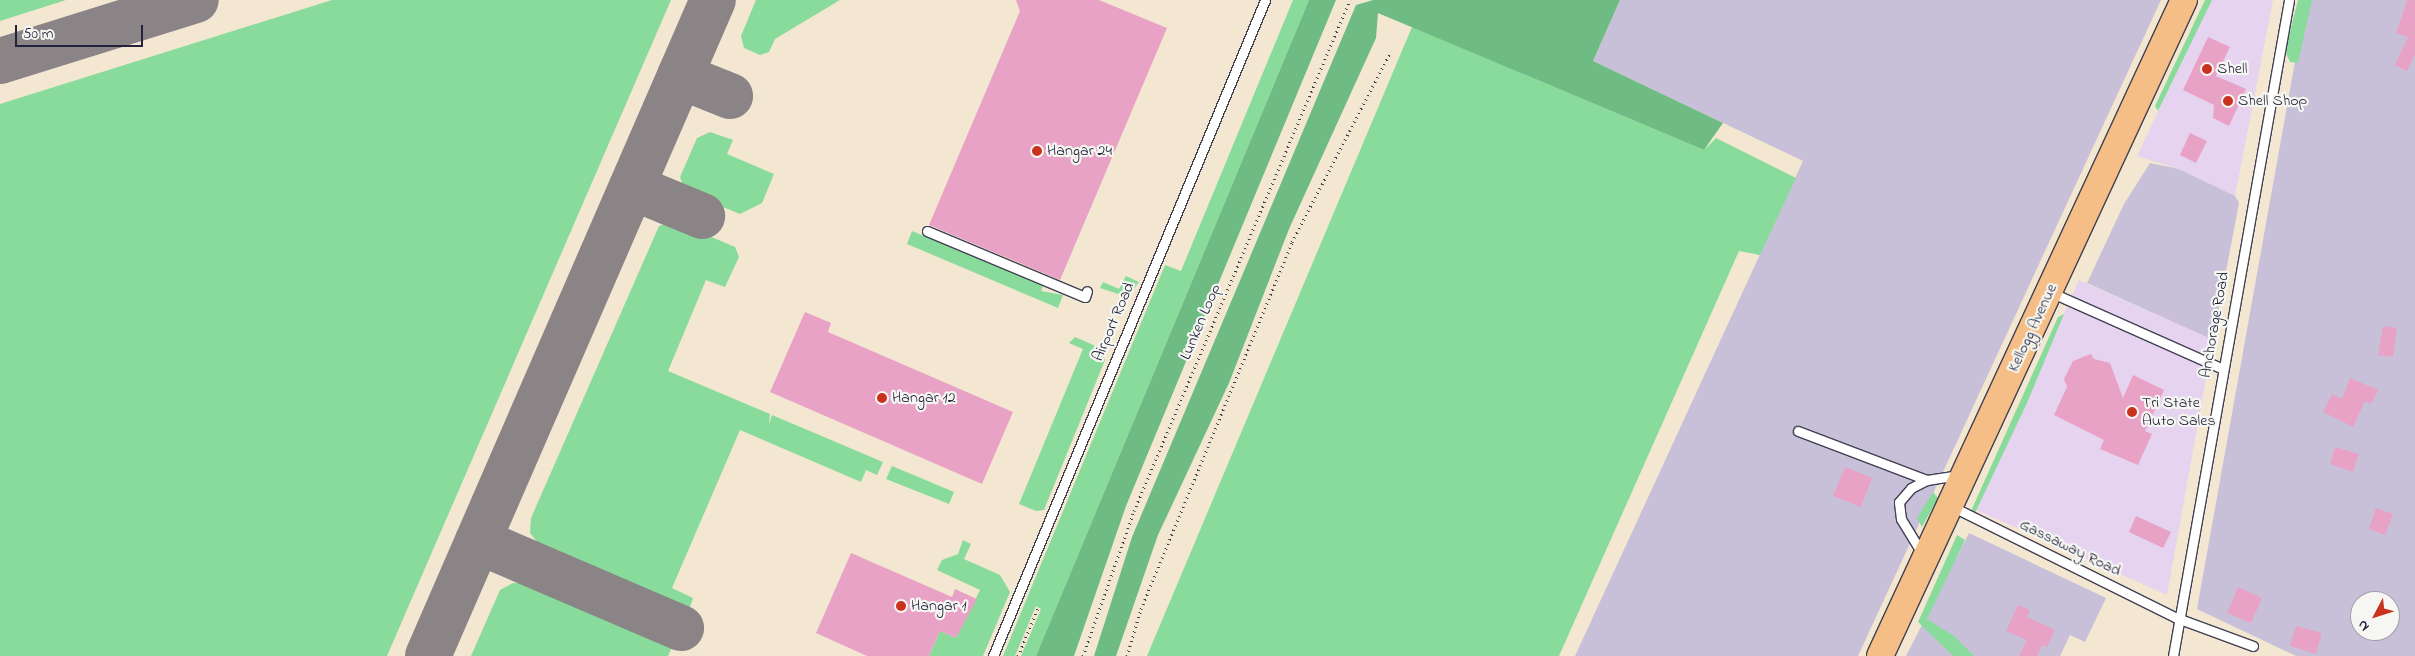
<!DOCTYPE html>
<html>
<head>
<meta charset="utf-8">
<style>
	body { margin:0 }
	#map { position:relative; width:2415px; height:656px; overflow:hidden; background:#f3e7d2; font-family:"Indie Flower",sans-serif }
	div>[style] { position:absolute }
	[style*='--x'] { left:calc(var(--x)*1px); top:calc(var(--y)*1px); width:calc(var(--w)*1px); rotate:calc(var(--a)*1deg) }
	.built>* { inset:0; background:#e6d3f0 }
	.industrial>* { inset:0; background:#c8c0d8 }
	.green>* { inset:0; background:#89db9b }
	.forest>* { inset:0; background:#6ebb83 }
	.taxiway>* { height:46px; margin:-23px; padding:0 23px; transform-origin:23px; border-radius:23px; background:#8a8486 }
	.building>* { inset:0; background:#e8a2c6 }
	.path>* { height:3px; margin-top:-1.5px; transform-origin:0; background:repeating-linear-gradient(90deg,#414052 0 1px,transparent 0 5px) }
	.roads { filter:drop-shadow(1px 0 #414052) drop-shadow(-1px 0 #414052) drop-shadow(0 1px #414052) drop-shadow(0 -1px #414052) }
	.lane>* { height:9px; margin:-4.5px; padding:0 4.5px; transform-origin:4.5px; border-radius:4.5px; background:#fff }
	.primary>* { height:26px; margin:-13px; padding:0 13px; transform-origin:13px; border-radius:13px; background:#f5be86 }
	.dots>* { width:14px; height:14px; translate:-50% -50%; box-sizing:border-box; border:2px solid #f6f6f2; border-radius:50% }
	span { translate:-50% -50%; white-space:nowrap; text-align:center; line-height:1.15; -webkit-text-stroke:4.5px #f6f6f2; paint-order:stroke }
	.poi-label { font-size:16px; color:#22223b }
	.left { translate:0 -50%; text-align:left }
	.street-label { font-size:16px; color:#22223b }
	.north { position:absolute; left:2350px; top:591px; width:50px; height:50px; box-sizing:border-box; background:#f6f6f2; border:1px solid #a1a1a9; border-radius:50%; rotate:230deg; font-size:14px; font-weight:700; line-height:20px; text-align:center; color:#22223b }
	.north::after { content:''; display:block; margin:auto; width:18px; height:22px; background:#c8321e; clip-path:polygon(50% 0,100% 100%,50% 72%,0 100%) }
	.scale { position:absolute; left:15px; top:25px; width:128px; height:22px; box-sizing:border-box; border:2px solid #22223b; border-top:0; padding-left:6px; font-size:15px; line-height:18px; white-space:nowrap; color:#22223b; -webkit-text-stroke:4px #f6f6f2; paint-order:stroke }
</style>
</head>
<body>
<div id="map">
	<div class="built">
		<i style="clip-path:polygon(2211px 0,2273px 0,2235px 196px,2179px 169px,2137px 156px)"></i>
		<i style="clip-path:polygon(2079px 280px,2213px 340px,2167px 595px,1976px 510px)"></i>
	</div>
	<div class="industrial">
		<i style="clip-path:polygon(1620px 0,2161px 0,1858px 656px,1575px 656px,1803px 161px,1593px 61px)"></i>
		<i style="clip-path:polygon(evenodd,2306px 0,2415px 0,2415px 656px,2296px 656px,2197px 609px,2306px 0,2360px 601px,2390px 601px,2390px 631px,2360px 631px,2360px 601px)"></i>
		<i style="clip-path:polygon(2150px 163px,2179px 169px,2235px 196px,2239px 203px,2213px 340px,2087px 283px,2124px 204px)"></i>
		<i style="clip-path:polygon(1969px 533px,2106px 598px,2085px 642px,2070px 635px,2060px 656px,1906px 656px)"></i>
	</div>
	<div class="green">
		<i style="clip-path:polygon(0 0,66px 0,0 21px)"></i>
		<i style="clip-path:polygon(332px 0,671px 0,387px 656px,0 656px,0 104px)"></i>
		<i style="clip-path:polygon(756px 0,840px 0,775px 39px,769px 52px,760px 55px,744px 48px,741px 36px)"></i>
		<i style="clip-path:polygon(1293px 0,1309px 0,1036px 656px,1021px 656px,1041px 609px,1036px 606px,1015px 656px,1003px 656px,1165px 265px,1181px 271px)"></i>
		<i style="clip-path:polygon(2205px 0,2212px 0,2158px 111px,2155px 106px)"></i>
		<i style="clip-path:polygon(2298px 0,2312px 0,2298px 63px,2290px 62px,2285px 51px)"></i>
		<i style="clip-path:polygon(1412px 27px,1704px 150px,1716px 138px,1796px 178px,1760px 255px,1739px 251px,1559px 656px,1147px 656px)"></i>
		<i style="clip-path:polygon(710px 132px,733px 140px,727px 154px,774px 174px,762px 203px,740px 214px,686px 192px,680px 177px,697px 138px)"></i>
		<i style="clip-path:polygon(674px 221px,735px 247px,739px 257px,725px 287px,706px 280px,668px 371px,770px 414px,769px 425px,772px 415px,883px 462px,877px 475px,866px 470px,861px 482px,740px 430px,672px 588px,693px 598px,689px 610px,542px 548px,530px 533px,531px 518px,659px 226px)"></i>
		<i style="clip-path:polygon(912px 231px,1043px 286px,1041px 291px,1063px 295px,1058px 308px,907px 244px)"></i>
		<i style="clip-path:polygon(1126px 276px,1139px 282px,1128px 297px,1100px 288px,1103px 282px,1119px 289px)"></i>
		<i style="clip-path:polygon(2064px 314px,2027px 403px,1975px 513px,1971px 511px,2058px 317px)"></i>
		<i style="clip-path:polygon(1075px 337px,1098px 347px,1105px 360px,1044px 510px,1036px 511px,1019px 504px,1083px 349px,1069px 343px)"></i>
		<i style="clip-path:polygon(892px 466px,954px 492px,949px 504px,886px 479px)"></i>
		<i style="clip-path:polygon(1933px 492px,1938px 498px,1922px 527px,1917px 518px)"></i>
		<i style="clip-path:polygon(1957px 535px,1965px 540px,1927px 619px,1954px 636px,1974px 656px,1953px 656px,1918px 622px)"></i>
		<i style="clip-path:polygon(963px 540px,971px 544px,964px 559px,1000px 575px,1010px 592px,983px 656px,929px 656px,940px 631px,956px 638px,980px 590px,937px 570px,942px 560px,958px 554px)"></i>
		<i style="clip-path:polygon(513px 583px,528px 583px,673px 645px,668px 656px,471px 656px,500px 590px)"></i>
	</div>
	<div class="forest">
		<i style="clip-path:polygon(1309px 0,1336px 0,1126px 506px,1074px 656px,1036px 656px)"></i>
		<i style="clip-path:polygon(1373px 0,1620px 0,1593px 61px,1723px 123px,1704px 150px,1378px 13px,1376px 38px,1289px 229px,1229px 383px,1158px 535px,1116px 656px,1094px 656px,1132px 537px,1356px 5px)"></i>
	</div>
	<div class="taxiway">
		<i style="--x:0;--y:61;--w:205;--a:-17.3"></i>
		<i style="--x:680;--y:76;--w:54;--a:21.8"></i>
		<i style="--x:632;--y:187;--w:76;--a:22.5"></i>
		<i style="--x:478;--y:541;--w:221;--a:23.2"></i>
		<i style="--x:428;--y:656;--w:715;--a:-66.52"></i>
	</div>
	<div class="building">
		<i style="clip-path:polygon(1016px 0,1099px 0,1167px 28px,1060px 280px,929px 225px,1020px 11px)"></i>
		<i style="clip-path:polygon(2407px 0,2415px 0,2415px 54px,2407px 71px,2395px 65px,2408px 37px,2396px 33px)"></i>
		<i style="clip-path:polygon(2208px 37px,2230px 47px,2216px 76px,2246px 89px,2229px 126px,2213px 118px,2214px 105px,2183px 90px)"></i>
		<i style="clip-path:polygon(2190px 133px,2207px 141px,2196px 163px,2180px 155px)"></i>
		<i style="clip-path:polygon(805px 312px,831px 323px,828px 332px,1013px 412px,982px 484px,770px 392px)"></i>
		<i style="clip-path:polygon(2383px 326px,2397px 328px,2393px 357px,2378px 355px)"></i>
		<i style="clip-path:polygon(2091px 354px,2094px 359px,2110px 363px,2123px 398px,2133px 375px,2164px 390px,2145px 431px,2152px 434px,2138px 465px,2100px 449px,2104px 440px,2054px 415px,2067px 387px,2064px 379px,2073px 361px)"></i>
		<i style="clip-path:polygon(2350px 378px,2378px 390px,2371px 404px,2365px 401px,2353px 427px,2323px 412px,2332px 394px,2342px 399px)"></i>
		<i style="clip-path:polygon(2335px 447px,2359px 454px,2353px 472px,2330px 464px)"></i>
		<i style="clip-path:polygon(1845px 467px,1872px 478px,1861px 507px,1833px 496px)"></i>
		<i style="clip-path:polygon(2376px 508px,2393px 514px,2385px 535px,2369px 529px)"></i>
		<i style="clip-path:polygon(2136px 516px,2171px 532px,2163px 548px,2129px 532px)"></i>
		<i style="clip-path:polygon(851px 553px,952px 597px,955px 589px,977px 599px,956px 638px,940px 631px,929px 656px,867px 656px,816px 633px)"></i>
		<i style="clip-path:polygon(2238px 587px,2262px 598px,2251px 623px,2227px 613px)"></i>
		<i style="clip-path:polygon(2018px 605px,2030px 610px,2027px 617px,2055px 630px,2047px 647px,2042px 645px,2037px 656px,2019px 656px,2027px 640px,2006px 631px)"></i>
		<i style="clip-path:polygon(2296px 626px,2322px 633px,2316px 654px,2290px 646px)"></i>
	</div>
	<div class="path">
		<i style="--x:1018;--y:656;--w:52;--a:-67.4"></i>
		<i style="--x:1083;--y:656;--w:154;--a:-70.6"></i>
		<i style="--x:1134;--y:511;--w:555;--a:-67.09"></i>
		<i style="--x:1127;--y:656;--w:49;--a:-73.4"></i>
		<i style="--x:1141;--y:609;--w:397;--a:-67.6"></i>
		<i style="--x:1292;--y:242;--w:215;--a:-62.6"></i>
	</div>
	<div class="roads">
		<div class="lane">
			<i style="--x:927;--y:231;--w:171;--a:22.7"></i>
			<i style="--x:1085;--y:297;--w:6;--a:-72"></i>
			<i style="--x:2050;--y:292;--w:189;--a:24"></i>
			<i style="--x:1798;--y:431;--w:138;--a:20.8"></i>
			<i style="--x:1951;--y:506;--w:252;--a:26.4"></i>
			<i style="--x:2177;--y:618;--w:81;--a:20.2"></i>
			<i style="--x:1923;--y:555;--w:42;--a:-121.4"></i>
			<i style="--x:1901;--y:519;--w:17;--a:-97"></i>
			<i style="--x:1899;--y:502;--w:18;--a:-49"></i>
			<i style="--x:1911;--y:488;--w:18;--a:-27"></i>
			<i style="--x:1927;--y:480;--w:33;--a:-9"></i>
			<i style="--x:993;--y:656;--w:710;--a:-67.48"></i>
			<i style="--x:2173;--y:656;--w:666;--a:-79.97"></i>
		</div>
		<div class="primary">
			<i style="--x:1880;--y:656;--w:723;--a:-65.14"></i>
		</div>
	</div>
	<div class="dots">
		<i style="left:2207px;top:69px;background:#c8321e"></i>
		<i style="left:2228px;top:101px;background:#c8321e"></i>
		<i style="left:1037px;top:151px;background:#c8321e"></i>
		<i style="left:882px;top:398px;background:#c8321e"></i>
		<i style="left:2132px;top:412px;background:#c8321e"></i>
		<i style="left:901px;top:606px;background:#c8321e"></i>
	</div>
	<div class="poi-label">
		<span class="left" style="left:2217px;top:69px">Shell</span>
		<span class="left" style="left:2238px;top:101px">Shell Shop</span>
		<span class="left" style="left:1047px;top:151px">Hangar 24</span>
		<span class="left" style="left:892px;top:398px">Hangar 12</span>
		<span class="left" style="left:2142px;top:412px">Tri State<br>Auto Sales</span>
		<span class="left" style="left:911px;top:606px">Hangar 1</span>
	</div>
	<div class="street-label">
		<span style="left:1114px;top:322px;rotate:-67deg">Airport Road</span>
		<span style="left:1201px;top:322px;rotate:-67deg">Lunken Loop</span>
		<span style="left:2215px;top:325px;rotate:-80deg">Anchorage Road</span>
		<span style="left:2033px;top:328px;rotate:-65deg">Kellogg Avenue</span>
		<span style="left:2070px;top:548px;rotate:26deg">Gassaway Road</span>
	</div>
	<div class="north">N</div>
	<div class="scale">50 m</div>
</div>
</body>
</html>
